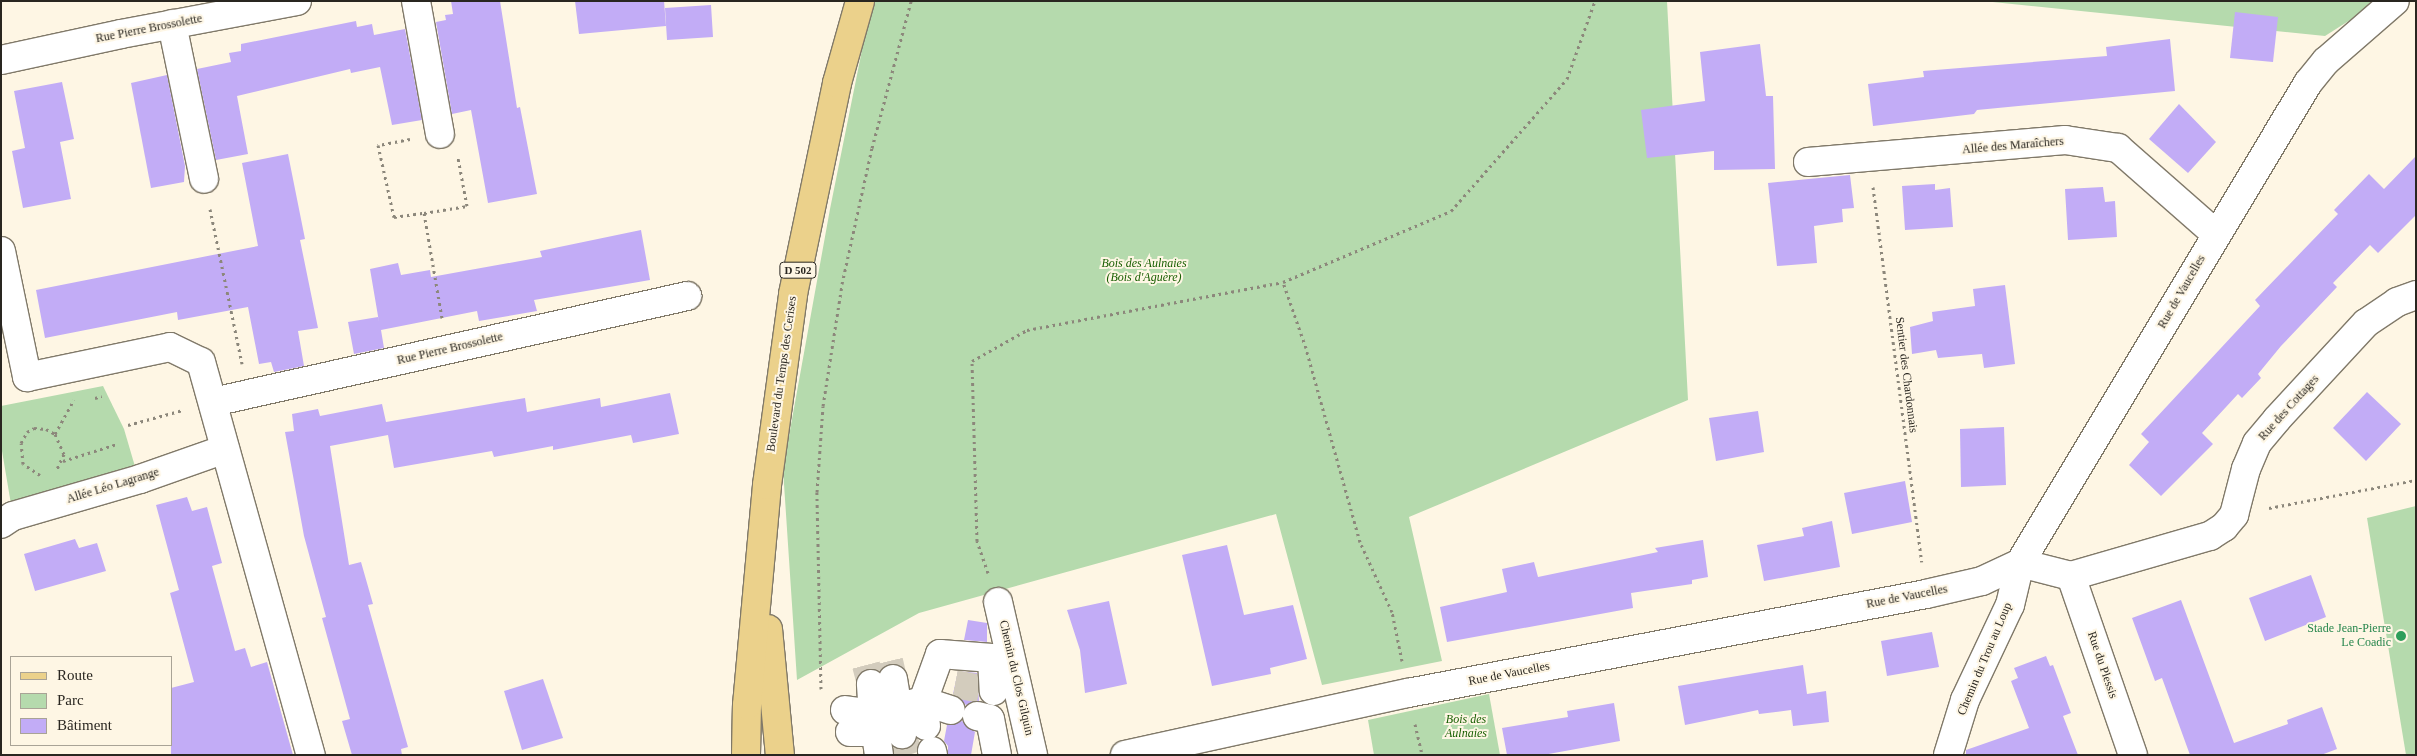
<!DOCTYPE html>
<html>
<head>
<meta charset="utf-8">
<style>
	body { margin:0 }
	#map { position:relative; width:2417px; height:756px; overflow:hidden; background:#fef6e4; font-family:"Times New Roman",serif }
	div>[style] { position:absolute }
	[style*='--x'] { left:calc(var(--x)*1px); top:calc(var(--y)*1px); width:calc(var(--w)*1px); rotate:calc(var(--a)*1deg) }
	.green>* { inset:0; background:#b5daad }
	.building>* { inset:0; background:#c2acf6 }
	.minor-tunnel>* { height:28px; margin-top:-14px; transform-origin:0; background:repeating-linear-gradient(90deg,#d3ccbd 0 28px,transparent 0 42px) }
	.path>* { height:3px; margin-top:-1.5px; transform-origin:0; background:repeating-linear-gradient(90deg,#8c877b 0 2.5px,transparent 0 6.5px) }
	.roads { filter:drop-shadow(1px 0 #807969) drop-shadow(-1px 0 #807969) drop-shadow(0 1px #807969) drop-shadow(0 -1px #807969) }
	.minor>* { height:28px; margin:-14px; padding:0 14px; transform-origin:14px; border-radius:14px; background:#fff }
	.major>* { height:28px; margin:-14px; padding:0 14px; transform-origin:14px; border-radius:14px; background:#ebd18b }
	.dots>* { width:14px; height:14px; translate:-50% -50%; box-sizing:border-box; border:2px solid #fef6e4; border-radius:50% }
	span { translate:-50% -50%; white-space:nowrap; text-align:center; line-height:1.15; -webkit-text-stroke:4px #fef6e4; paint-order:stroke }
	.shield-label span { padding:1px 4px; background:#fef6e4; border:1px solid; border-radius:4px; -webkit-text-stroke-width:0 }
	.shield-label { font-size:11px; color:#292620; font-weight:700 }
	.street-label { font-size:12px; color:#292620 }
	.park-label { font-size:12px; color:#175e00; font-style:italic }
	.leisure-label { font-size:12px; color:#27864d }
	.right { translate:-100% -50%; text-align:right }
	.frame { position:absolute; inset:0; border:2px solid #292620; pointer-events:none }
	.legend { position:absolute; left:10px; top:656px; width:162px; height:90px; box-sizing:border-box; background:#fef6e4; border:1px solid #a9a396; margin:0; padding:6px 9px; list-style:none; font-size:15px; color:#292620 }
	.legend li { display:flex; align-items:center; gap:10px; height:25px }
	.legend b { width:25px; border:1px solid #a9a396 }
</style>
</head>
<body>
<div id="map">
	<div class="green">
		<i style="clip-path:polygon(846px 1px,1667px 1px,1688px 400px,1409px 517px,1442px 661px,1322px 685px,1276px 514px,919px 613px,797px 680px,783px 469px,830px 209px,862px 50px)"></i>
		<i style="clip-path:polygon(1983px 1px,2380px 1px,2325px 36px)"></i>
		<i style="clip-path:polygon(103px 386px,124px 429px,136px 470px,13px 516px,1px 445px,1px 406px)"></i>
		<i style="clip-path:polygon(2416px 506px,2416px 755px,2406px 755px,2367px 518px)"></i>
		<i style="clip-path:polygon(1489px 694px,1500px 755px,1374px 755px,1368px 720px)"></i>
	</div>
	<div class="building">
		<i style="clip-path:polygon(451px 1px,500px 1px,517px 108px,520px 107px,537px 194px,488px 203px,471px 110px,452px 114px,436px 22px,446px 20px,445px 15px,453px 14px)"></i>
		<i style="clip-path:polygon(575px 1px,664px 1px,666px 26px,579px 34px)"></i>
		<i style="clip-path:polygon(711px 5px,713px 37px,667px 40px,665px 8px)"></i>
		<i style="clip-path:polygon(2235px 12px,2278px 17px,2273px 62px,2230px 58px)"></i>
		<i style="clip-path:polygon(356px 21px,357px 27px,372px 24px,374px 35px,405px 29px,422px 120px,392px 125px,380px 67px,351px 73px,350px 69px,237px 96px,248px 154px,216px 160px,197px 69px,231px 62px,229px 53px,241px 51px,241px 44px)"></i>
		<i style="clip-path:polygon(2170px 39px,2175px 91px,1977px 110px,1974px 114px,1873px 126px,1868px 84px,1924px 77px,1923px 71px,2107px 56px,2106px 47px)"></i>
		<i style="clip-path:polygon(1760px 44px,1766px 96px,1773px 96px,1775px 169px,1714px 170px,1714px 151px,1647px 158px,1641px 110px,1705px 101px,1700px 52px)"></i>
		<i style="clip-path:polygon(167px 75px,185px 166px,184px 182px,151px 188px,131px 83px)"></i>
		<i style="clip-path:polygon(62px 82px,74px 139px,60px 142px,71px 199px,23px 208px,12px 151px,25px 148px,14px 91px)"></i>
		<i style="clip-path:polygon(2179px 104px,2216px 142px,2188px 173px,2149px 139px)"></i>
		<i style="clip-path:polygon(288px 154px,305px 239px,300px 240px,318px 328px,298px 331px,304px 366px,274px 372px,271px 362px,259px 364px,248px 307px,178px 320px,177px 312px,45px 338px,36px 290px,258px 246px,242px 163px)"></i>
		<i style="clip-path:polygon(2416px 156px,2416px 215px,2378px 253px,2370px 245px,2333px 283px,2337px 287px,2281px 346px,2258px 374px,2261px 378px,2242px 398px,2238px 394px,2202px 433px,2213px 444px,2161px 496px,2129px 465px,2149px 442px,2141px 434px,2260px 306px,2255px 300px,2338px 214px,2334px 210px,2369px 174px,2384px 189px)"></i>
		<i style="clip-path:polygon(1850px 175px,1854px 208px,1842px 209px,1843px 222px,1814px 226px,1817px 263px,1777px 266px,1768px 183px)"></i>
		<i style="clip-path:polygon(1935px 184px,1935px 190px,1950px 188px,1953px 227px,1905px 230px,1902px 186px)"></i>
		<i style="clip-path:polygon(2103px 187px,2105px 202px,2115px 201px,2117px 237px,2068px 240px,2065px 189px)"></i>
		<i style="clip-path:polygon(641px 230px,650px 280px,534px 300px,537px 311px,479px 321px,477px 311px,381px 330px,384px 348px,354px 354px,348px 322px,378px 317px,379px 322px,370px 269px,398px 263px,401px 275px,430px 270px,431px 277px,542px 257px,540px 251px)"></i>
		<i style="clip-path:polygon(2005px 285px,2015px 364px,1984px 368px,1982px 354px,1938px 358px,1936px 350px,1912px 354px,1910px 327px,1933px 321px,1932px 312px,1975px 306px,1973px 289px)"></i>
		<i style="clip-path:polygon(2367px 392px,2401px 424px,2366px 461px,2333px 428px)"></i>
		<i style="clip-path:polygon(670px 393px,679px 434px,633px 443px,631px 435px,553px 450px,553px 446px,494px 457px,492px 451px,394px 468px,388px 435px,330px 446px,349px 565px,361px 562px,373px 604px,368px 605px,408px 747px,401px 749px,402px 755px,352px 755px,342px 721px,350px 719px,322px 618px,326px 617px,304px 536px,285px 432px,294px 431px,292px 414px,318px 409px,320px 416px,382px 404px,386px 422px,525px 398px,527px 412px,600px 398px,601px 407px)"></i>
		<i style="clip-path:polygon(1758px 411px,1764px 452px,1716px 461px,1709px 418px)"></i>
		<i style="clip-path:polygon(2004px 427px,2006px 485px,1961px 487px,1960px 429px)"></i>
		<i style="clip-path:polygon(1905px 481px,1912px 522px,1852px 534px,1844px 493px)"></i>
		<i style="clip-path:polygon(187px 497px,192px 511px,207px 507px,222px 563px,212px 566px,235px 651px,245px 648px,251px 667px,267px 662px,293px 755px,171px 755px,171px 688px,194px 682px,170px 593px,179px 590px,156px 505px)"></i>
		<i style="clip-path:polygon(1832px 521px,1840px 567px,1764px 581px,1757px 545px,1804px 536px,1802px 528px)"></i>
		<i style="clip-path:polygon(75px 539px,79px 548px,97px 543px,106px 571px,35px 591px,24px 554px)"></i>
		<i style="clip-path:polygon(1703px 540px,1708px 577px,1692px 580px,1692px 584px,1631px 593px,1633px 608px,1447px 642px,1440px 607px,1507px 592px,1502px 569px,1534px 562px,1538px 577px,1658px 552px,1655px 548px)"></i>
		<i style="clip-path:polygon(1227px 545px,1244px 615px,1293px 605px,1307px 659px,1270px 668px,1271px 674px,1212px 686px,1182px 555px)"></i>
		<i style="clip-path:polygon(2311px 575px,2326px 617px,2265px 641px,2249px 598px)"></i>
		<i style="clip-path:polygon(2181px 600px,2234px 743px,2288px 724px,2287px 720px,2322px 707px,2337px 749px,2321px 755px,2190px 755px,2162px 678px,2155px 681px,2132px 618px)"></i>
		<i style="clip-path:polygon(1109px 601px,1127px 684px,1085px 693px,1080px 650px,1067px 610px)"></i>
		<i style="clip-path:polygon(968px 620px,987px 623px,987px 642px,964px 640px)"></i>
		<i style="clip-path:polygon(1932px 632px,1939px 667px,1887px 676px,1881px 641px)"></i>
		<i style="clip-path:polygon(2046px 656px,2050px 666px,2053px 665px,2071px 713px,2063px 716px,2078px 755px,1966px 755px,1966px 750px,2029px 728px,2011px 681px,2018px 678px,2014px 668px)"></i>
		<i style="clip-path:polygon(1803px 665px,1807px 694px,1826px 691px,1829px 722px,1793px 726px,1791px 710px,1759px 714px,1758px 710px,1685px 725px,1678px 686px)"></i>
		<i style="clip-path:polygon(958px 671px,977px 673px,979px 701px,966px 705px,953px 694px)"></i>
		<i style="clip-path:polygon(543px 679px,563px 738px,522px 750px,504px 691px)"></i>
		<i style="clip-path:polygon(1614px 703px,1620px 741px,1543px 755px,1507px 755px,1502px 728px,1568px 717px,1567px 711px)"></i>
		<i style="clip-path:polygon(962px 721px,975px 732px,971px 755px,948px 755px,948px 746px,944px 741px,947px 725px)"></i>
	</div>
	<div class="minor-tunnel">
		<i style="--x:889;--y:661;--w:18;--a:77"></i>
		<i style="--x:866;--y:665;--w:20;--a:75"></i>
		<i style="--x:955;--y:684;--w:25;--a:11"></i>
		<i style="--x:902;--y:734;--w:22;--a:72"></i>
	</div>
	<div class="path">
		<i style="--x:410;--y:139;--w:33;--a:169"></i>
		<i style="--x:378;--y:145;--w:74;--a:77.5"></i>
		<i style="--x:394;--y:217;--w:30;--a:-8"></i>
		<i style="--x:1873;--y:187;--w:378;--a:82.6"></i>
		<i style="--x:210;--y:209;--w:158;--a:78.3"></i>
		<i style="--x:442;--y:318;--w:107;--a:-99.7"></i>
		<i style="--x:424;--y:213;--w:44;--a:-9.2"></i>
		<i style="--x:467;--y:206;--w:49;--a:-100.6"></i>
		<i style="--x:95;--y:398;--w:7;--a:-16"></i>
		<i style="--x:128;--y:425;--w:57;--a:-15.3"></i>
		<i style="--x:55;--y:434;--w:22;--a:66"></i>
		<i style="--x:64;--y:454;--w:17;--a:115"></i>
		<i style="--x:63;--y:461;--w:57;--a:-17.5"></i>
		<i style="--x:40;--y:475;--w:20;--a:-147"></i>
		<i style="--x:23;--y:464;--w:21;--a:-95"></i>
		<i style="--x:21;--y:443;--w:13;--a:-61"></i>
		<i style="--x:27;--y:432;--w:8;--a:-30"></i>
		<i style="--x:34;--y:428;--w:12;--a:5"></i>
		<i style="--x:46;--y:429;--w:10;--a:29"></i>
		<i style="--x:55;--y:434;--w:39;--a:-61"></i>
		<i style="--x:2269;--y:508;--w:150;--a:-10.8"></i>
		<i style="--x:988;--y:573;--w:34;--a:-109"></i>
		<i style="--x:977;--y:541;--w:180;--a:-91.6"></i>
		<i style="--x:972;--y:361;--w:63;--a:-29.4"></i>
		<i style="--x:1027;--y:330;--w:260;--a:-10.6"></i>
		<i style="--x:1402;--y:661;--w:50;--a:-101.5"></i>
		<i style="--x:1392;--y:612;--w:77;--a:-114.6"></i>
		<i style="--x:1360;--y:542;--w:201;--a:-105.6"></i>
		<i style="--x:1306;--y:348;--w:70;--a:-109.2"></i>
		<i style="--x:1283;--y:282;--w:182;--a:-22.9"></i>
		<i style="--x:1451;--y:211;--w:176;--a:-48.7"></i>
		<i style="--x:1567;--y:79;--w:83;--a:-70.3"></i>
		<i style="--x:821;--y:689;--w:197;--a:-91.2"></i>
		<i style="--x:817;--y:492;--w:86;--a:-86"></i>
		<i style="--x:823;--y:406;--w:123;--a:-81.1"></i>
		<i style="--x:842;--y:284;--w:139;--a:-77.6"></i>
		<i style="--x:872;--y:148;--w:152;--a:-75.1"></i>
		<i style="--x:1415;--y:724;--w:32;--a:77"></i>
	</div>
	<div class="roads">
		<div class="minor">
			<i style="--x:416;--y:1;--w:135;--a:79.8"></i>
			<i style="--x:172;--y:24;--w:158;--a:78.3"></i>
			<i style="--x:1;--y:60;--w:123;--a:-12.2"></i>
			<i style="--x:121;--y:34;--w:179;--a:-10.6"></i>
			<i style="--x:1808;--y:162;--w:258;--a:-4.9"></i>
			<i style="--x:2065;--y:140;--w:54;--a:8.6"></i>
			<i style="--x:2118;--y:148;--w:130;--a:41.3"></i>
			<i style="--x:1;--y:251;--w:129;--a:78.3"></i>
			<i style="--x:27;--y:377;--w:146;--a:-11.8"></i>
			<i style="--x:170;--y:347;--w:34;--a:26"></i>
			<i style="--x:201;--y:362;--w:408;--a:74.4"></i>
			<i style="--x:213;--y:402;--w:486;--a:-12.6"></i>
			<i style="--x:1;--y:524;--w:14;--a:-34"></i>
			<i style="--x:13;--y:516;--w:132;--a:-16.2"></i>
			<i style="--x:140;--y:479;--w:90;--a:-19.4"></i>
			<i style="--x:2071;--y:576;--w:189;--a:70.9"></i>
			<i style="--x:998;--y:602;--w:157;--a:77.1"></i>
			<i style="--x:893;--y:679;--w:56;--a:80.7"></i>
			<i style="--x:845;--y:710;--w:28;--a:8"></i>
			<i style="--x:873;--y:714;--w:30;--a:-94"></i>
			<i style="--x:977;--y:716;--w:13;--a:13"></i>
			<i style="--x:990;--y:719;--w:37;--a:79"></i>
			<i style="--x:926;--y:726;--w:25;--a:-97"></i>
			<i style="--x:923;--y:701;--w:50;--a:-70.1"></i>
			<i style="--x:940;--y:654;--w:52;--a:4.4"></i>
			<i style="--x:992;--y:658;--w:33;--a:87"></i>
			<i style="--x:850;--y:732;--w:24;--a:0"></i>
			<i style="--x:932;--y:751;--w:4;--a:76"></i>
			<i style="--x:879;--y:755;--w:41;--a:-98.3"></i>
			<i style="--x:873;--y:714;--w:52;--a:-14.6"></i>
			<i style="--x:923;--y:701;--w:29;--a:18"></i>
			<i style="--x:1125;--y:755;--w:290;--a:-12.4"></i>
			<i style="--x:1408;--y:693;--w:527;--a:-10.82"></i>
			<i style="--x:1926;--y:594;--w:57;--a:-13.1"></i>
			<i style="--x:1982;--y:581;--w:42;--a:-25.3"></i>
			<i style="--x:2020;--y:563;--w:560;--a:-59.04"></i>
			<i style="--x:2308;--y:83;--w:28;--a:-51"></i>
			<i style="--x:2326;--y:61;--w:91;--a:-41"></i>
			<i style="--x:1948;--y:755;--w:58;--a:-72.8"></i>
			<i style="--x:1965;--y:700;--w:105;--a:-64.7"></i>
			<i style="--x:2010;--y:605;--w:43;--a:-76.6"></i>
			<i style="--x:2020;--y:563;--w:53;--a:14.3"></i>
			<i style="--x:2071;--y:576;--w:145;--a:-16.1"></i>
			<i style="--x:2210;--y:536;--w:17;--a:-33"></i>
			<i style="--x:2224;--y:527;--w:16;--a:-50"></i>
			<i style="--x:2234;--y:515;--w:48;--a:-75.4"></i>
			<i style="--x:2246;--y:469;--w:28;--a:-67"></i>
			<i style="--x:2257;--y:443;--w:31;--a:-50"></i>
			<i style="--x:2277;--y:419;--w:131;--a:-47.2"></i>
			<i style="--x:2366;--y:323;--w:37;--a:-34"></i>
			<i style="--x:2397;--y:302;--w:20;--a:-20"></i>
		</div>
		<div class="major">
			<i style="--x:768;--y:629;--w:127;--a:84.6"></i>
			<i style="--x:746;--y:755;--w:50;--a:-88.9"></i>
			<i style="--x:747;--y:705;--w:221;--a:-84.8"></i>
			<i style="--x:767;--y:485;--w:193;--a:-82.2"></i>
			<i style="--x:793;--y:294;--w:216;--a:-78.2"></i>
			<i style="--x:837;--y:83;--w:85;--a:-74.3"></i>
		</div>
	</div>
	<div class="dots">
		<i style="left:2401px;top:636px;background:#2e9e5b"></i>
	</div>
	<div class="shield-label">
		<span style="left:798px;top:270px">D 502</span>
	</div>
	<div class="street-label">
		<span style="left:149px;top:29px;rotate:-11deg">Rue Pierre Brossolette</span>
		<span style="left:2013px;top:146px;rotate:-5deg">Allée des Maraîchers</span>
		<span style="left:2182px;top:292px;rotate:-60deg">Rue de Vaucelles</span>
		<span style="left:450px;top:349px;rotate:-13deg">Rue Pierre Brossolette</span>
		<span style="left:782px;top:374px;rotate:-82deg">Boulevard du Temps des Cerises</span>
		<span style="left:1906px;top:375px;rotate:83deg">Sentier des Chardonnais</span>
		<span style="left:2289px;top:408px;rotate:-48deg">Rue des Cottages</span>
		<span style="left:113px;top:486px;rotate:-17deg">Allée Léo Lagrange</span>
		<span style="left:1907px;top:597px;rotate:-11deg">Rue de Vaucelles</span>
		<span style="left:1985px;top:659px;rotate:-67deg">Chemin du Trou au Loup</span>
		<span style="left:2102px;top:665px;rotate:71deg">Rue du Plessis</span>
		<span style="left:1509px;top:674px;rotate:-11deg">Rue de Vaucelles</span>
		<span style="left:1016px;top:678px;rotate:77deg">Chemin du Clos Gilquin</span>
	</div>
	<div class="park-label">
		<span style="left:1144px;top:271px">Bois des Aulnaies<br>(Bois d'Aguère)</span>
		<span style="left:1466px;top:727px">Bois des<br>Aulnaies</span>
	</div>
	<div class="leisure-label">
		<span class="right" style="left:2391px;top:636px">Stade Jean-Pierre<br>Le Coadic</span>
	</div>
	<div class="frame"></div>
	<ul class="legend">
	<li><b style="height:6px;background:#ebd18b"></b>Route</li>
	<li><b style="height:14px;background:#b5daad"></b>Parc</li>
	<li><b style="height:14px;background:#c2acf6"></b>Bâtiment</li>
	</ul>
</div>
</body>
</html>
